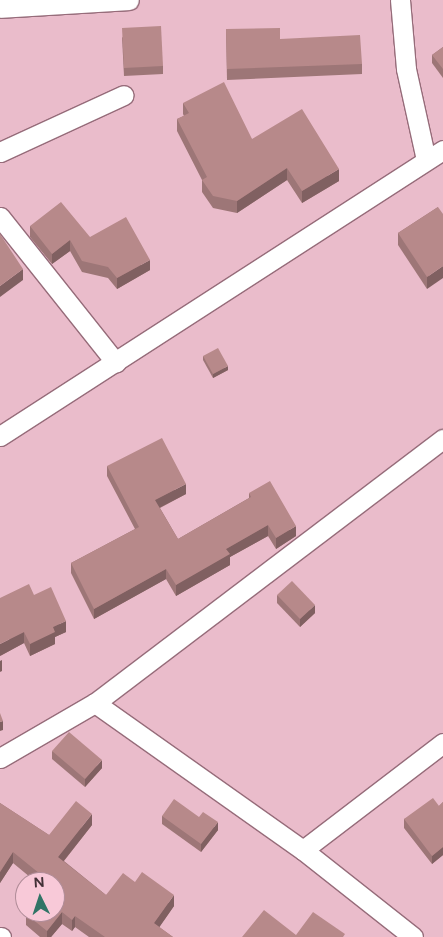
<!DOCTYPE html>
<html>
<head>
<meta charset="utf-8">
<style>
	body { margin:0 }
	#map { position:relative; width:443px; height:937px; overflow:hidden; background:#eabccb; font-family:Figtree,sans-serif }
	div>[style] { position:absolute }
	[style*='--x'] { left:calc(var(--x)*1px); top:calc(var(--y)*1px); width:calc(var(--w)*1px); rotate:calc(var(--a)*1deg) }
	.roads { filter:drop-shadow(1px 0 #966c7a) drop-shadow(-1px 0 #966c7a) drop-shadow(0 1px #966c7a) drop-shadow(0 -1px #966c7a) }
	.minor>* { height:19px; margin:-9.5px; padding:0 9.5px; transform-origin:9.5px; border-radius:9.5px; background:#fff }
	.wall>* { inset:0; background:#9d7677 }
	.shaded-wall>* { inset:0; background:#806061 }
	.building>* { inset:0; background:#b7898a }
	span { translate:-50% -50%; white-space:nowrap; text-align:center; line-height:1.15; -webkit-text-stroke:4.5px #f8c9d8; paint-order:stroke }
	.north { position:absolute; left:15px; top:872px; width:50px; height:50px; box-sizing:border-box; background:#f8c9d8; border:1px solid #b08c98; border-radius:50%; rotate:356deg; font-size:14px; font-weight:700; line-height:20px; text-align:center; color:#433137 }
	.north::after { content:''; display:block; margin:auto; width:18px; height:22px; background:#317466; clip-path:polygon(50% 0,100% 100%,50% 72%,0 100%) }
</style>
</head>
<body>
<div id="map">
	<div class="roads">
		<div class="minor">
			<i style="--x:400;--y:0;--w:69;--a:85"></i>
			<i style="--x:406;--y:69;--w:93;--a:77.6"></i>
			<i style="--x:0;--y:8;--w:129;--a:-3.5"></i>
			<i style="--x:0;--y:152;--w:136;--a:-24.7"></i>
			<i style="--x:0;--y:217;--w:186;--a:51.5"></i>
			<i style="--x:0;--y:436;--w:527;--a:-32.85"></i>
			<i style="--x:95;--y:703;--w:255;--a:35.3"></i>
			<i style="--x:303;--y:850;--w:140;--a:38.3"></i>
			<i style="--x:0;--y:758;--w:110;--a:-30.1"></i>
			<i style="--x:95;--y:703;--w:437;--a:-37.2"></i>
			<i style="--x:303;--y:850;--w:176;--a:-37.4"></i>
			<i style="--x:0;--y:937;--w:1;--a:0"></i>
		</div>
	</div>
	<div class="wall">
		<i style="clip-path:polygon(226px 29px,280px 39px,362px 64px,362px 74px,227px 80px)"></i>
		<i style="clip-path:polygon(122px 37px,163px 66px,163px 74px,124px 76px)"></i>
		<i style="clip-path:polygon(443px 47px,443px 78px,432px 63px,432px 55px)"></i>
		<i style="clip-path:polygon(183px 103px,252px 139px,339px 181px,302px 203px,287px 180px,237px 213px,213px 208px,202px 192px,202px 180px,177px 131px,177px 119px,184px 116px,183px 114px)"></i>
		<i style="clip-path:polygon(438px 207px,427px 289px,398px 245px,398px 233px)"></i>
		<i style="clip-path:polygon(30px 226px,90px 237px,150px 270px,117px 289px,108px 278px,82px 272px,70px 251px,52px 264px,30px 237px)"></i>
		<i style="clip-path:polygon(203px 356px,228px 370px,213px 378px,203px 360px)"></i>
		<i style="clip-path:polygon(107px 466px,186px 494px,160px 508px,178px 539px,249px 498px,249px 493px,296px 536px,276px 549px,268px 536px,230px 557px,230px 565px,176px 596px,166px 579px,94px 619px,71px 573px,71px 563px,135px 529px,107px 476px)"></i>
		<i style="clip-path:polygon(34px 595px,66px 632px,55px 637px,55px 644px,30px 656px,24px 643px,0 656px)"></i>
		<i style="clip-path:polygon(277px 595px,315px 613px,300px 627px,277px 603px)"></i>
		<i style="clip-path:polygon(52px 751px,102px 768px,85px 787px,52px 759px)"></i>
		<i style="clip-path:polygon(443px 802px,443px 855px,432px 864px,404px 828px,404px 819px,439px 806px)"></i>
		<i style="clip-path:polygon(0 803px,49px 835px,92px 825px,64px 861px,106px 895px,135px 882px,174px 906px,159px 927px,173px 937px,89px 937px,75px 927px,72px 931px,62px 924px,51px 937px,40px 937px,26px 925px,26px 914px,55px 882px,36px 882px,13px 863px,0 883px)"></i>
		<i style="clip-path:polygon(162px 816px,199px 817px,218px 830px,201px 852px,162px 824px)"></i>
	</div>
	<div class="shaded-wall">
		<i style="clip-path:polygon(287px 168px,287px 180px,237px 213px,237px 201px)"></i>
		<i style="clip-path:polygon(339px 169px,339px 181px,302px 203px,302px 191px)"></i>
		<i style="clip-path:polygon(70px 240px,70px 251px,52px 264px,52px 254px)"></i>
		<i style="clip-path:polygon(150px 260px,150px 270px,117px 289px,117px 278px)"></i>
		<i style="clip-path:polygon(443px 266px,443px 278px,427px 289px,427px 277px)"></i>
		<i style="clip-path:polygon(23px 269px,23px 280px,0 297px,0 286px)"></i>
		<i style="clip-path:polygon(228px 366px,228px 370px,213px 378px,213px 374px)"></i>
		<i style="clip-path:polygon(186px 484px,186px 494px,155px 510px,155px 500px)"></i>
		<i style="clip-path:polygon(268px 525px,268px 536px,230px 557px,230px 565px,176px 596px,176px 585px,226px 549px)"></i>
		<i style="clip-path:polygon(296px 526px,296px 536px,276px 549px,276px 538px)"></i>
		<i style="clip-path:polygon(166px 569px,166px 579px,94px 619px,94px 609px)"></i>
		<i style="clip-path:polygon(315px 605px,315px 613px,300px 627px,300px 619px)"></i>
		<i style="clip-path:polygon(66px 621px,66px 632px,55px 637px,55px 644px,30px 656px,30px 644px,53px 627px)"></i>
		<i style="clip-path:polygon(24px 632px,24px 643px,0 656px,0 644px)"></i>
		<i style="clip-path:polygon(2px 660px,2px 671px,0 672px,0 661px)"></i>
		<i style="clip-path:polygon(3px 721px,3px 730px,0 731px,0 722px)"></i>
		<i style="clip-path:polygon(102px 760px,102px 768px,85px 787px,85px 779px)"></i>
		<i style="clip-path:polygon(92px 814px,92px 825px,58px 868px,58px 857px)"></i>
		<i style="clip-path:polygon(218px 822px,218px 830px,201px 852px,201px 844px)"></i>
		<i style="clip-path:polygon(443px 847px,443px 855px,432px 864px,432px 856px)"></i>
		<i style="clip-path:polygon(13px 852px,13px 863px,0 883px,0 872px)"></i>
		<i style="clip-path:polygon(174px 895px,174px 906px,154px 935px,154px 923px)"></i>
		<i style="clip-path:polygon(62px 912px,62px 924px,51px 937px,47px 937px,47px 931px)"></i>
		<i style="clip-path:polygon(75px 916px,75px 927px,72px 931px,72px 920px)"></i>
	</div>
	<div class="building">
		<i style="clip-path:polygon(161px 26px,163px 66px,124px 68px,122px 28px)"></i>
		<i style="clip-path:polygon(280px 28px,280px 39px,360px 35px,362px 64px,227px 69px,226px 29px)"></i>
		<i style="clip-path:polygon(443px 47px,443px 69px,432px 55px)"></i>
		<i style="clip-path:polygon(224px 82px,252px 139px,302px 109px,339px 169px,302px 191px,287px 168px,237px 201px,213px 196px,202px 180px,207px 177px,177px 119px,189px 113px,183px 103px)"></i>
		<i style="clip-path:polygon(61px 202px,90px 237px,126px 217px,150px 260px,117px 278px,108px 267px,82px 261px,70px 240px,52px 254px,30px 226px)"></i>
		<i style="clip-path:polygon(438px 207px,443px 214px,443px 266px,427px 277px,398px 233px)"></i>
		<i style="clip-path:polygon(0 234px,23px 269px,0 286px)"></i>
		<i style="clip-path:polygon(218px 348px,228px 366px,213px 374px,203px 356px)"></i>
		<i style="clip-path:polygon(162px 438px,186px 484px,155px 500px,178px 539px,251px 497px,249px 493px,270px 481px,296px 526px,276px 538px,268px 525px,226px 549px,230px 554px,176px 585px,166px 569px,94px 609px,71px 563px,139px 527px,107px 466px)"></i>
		<i style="clip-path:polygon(292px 581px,315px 605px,300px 619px,277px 595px)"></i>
		<i style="clip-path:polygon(29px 584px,34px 595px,51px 587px,66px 621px,53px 627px,55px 632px,30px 644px,24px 632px,0 644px,0 598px)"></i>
		<i style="clip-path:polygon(0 713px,3px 721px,0 722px)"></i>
		<i style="clip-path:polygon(69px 732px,102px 760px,85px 779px,52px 751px)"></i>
		<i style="clip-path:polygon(433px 798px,439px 806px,443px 802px,443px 847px,432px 856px,404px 819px)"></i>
		<i style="clip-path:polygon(174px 799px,199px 817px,203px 812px,218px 822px,201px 844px,162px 816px)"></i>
		<i style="clip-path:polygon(76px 801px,92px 814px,58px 857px,106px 895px,123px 873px,135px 882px,142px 872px,174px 895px,154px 923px,173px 937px,105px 937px,75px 916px,72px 920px,62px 912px,47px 931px,26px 914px,28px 912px,55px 912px,55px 882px,50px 882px,13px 852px,0 872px,0 803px,49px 835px)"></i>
		<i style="clip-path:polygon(264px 910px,296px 935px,313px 912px,345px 934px,343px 937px,242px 937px)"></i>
	</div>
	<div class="north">N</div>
</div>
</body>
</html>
